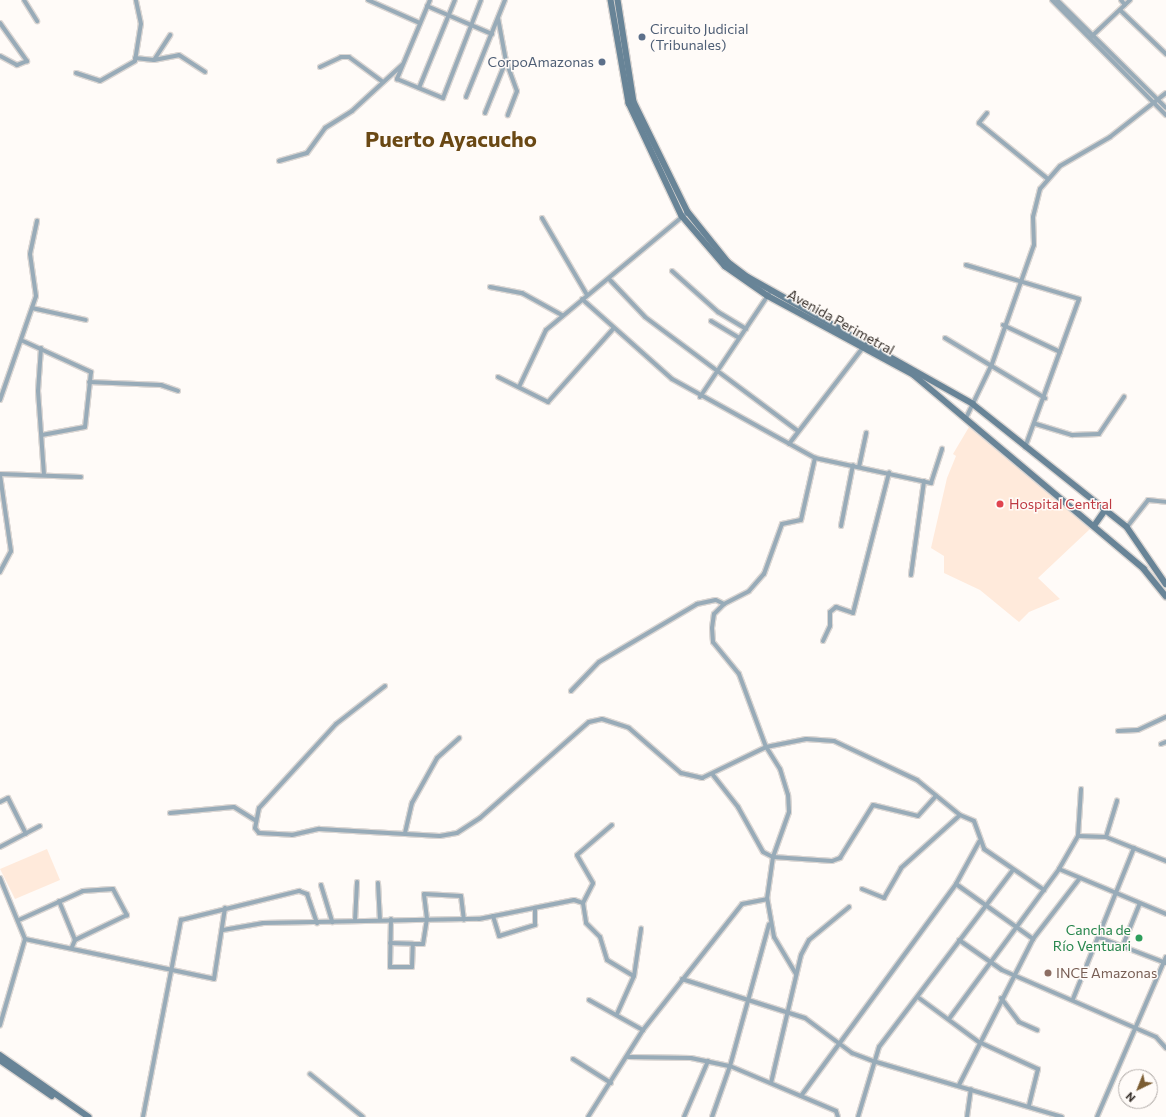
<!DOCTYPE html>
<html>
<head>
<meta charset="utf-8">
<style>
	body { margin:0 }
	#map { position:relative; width:1166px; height:1117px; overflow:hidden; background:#fffbf8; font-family:Commissioner,sans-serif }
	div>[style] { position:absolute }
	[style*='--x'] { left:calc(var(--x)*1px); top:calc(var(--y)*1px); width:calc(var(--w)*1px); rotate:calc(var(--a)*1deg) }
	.built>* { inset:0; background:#ffeadb }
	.roads { filter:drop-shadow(1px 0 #dbd6d3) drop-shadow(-1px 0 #dbd6d3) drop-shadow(0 1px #dbd6d3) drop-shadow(0 -1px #dbd6d3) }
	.street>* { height:4px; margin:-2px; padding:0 2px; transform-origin:2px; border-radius:2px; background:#98abb8 }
	.secondary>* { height:5.5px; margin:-2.75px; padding:0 2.75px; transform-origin:2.75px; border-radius:2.75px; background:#688497 }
	.dots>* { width:11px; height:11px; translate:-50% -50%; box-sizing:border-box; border:2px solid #fffbf8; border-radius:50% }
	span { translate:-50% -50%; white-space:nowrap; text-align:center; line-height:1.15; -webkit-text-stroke:3px #fffbf8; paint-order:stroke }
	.service-label { font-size:14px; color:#4e5e75 }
	.left { translate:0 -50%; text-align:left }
	.right { translate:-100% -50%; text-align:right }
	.street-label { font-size:14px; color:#362f2a }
	.health-label { font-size:14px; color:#be3a42 }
	.leisure-label { font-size:14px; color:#27864d }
	.education-label { font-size:14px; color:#785e54 }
	.town-label { font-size:22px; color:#6a4814; font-weight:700 }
	.north { position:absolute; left:1118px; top:1069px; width:40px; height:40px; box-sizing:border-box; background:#fffbf8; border:1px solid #afa9a6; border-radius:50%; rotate:223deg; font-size:11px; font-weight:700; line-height:16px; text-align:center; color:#362f2a }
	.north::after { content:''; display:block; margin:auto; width:14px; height:18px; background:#7b5c31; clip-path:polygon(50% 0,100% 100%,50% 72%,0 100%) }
</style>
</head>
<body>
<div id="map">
	<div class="built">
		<i style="clip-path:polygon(969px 427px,1090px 529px,1038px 578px,1060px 599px,1029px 612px,1019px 622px,980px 590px,944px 573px,944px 556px,931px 548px,947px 478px,956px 456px,953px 454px)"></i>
		<i style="clip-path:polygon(47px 849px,60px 880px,15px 899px,0 869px)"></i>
	</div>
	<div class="roads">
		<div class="street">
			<i style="--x:24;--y:0;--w:25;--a:58"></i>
			<i style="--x:368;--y:0;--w:57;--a:23.9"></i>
			<i style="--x:430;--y:0;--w:86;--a:112.7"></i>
			<i style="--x:397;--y:79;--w:50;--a:22.4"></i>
			<i style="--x:443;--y:98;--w:105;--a:-68.8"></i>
			<i style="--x:1052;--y:0;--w:162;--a:45.3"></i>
			<i style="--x:1057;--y:0;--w:153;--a:44.7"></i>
			<i style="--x:1121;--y:0;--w:6;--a:51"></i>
			<i style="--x:427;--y:6;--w:71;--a:23.3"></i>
			<i style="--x:1120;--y:10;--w:64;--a:43.7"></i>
			<i style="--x:498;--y:18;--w:44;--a:79.5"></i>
			<i style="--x:506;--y:61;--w:32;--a:70"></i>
			<i style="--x:517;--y:91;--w:26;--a:111"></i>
			<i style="--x:0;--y:23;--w:47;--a:54.6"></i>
			<i style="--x:27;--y:61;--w:11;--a:158"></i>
			<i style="--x:17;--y:65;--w:19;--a:-152"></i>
			<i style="--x:1091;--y:37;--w:54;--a:-43.5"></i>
			<i style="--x:135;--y:58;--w:19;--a:6"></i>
			<i style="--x:154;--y:60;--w:25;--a:-11"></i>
			<i style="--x:179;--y:55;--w:31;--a:33"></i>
			<i style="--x:154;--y:60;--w:30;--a:-57"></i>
			<i style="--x:320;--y:67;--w:23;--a:-25"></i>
			<i style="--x:341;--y:57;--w:8;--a:0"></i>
			<i style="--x:349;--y:57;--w:42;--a:36.3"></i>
			<i style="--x:76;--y:73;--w:25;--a:18"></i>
			<i style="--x:100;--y:81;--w:40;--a:-29.7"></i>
			<i style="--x:135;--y:61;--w:37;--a:-81"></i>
			<i style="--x:141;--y:24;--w:25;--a:-102"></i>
			<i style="--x:419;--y:88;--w:95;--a:-67.8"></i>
			<i style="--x:466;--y:97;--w:105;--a:-68.1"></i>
			<i style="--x:485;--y:113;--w:56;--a:-68"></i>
			<i style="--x:987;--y:113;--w:13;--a:129"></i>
			<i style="--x:979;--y:123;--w:89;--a:39.1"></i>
			<i style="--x:279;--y:161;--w:29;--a:-16"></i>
			<i style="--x:307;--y:153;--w:31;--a:-54"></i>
			<i style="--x:325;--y:128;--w:32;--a:-32"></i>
			<i style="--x:352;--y:111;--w:68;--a:-42.6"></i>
			<i style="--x:542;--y:218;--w:89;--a:59.7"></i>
			<i style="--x:966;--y:265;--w:118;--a:16.7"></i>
			<i style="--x:1079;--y:299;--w:158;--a:110"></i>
			<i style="--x:672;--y:271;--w:62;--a:41.7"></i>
			<i style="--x:718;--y:312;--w:33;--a:31"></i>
			<i style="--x:609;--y:279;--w:52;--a:46.5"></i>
			<i style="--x:645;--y:317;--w:191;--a:36.7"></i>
			<i style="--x:490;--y:287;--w:33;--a:11"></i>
			<i style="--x:522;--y:293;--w:46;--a:28.8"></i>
			<i style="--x:582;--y:299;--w:120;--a:41.6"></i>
			<i style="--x:672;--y:379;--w:163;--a:28.9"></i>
			<i style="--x:815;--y:458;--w:119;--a:12.2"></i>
			<i style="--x:931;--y:483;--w:36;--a:-72"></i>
			<i style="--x:32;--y:308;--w:55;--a:12.5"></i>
			<i style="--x:711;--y:321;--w:33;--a:31"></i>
			<i style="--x:1003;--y:325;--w:63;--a:25.3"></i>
			<i style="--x:945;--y:338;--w:117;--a:31"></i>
			<i style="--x:23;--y:341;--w:75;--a:24.5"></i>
			<i style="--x:91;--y:372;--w:55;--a:96.2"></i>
			<i style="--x:85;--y:427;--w:44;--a:169.5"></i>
			<i style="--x:41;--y:348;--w:43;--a:94"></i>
			<i style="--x:38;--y:391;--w:84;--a:85.9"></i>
			<i style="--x:498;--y:377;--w:56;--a:26.6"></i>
			<i style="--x:548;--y:402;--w:98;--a:-48.3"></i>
			<i style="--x:89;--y:382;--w:72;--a:2.4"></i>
			<i style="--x:161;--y:385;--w:18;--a:19"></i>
			<i style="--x:519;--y:387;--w:63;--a:-64.7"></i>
			<i style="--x:546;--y:330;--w:185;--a:-39.7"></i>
			<i style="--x:700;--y:397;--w:124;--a:-56.2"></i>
			<i style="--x:0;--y:400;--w:110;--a:-70.9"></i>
			<i style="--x:36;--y:296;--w:42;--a:-98.1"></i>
			<i style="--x:30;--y:254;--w:34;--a:-78"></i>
			<i style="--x:966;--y:418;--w:60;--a:-64.3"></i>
			<i style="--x:992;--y:364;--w:126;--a:-70.6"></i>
			<i style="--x:1034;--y:245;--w:28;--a:-92"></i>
			<i style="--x:1033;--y:217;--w:29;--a:-76"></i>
			<i style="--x:1040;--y:189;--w:30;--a:-49"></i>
			<i style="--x:1060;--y:166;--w:58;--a:-30.1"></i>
			<i style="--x:1110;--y:137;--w:71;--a:-38.2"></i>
			<i style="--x:1036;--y:424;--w:38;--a:17"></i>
			<i style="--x:1072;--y:435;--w:27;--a:-2"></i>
			<i style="--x:1099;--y:434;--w:45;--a:-56"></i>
			<i style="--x:789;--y:444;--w:125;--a:-52.5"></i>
			<i style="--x:859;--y:467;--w:35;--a:-78"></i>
			<i style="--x:0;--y:474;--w:81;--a:2.1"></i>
			<i style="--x:0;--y:475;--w:77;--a:81.8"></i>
			<i style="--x:11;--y:551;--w:24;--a:118"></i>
			<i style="--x:841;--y:526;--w:62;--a:-78.9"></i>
			<i style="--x:1127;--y:527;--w:34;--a:-52"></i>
			<i style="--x:1148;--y:500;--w:18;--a:6"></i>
			<i style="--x:911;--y:575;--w:95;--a:-82.1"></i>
			<i style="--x:823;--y:641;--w:17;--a:-65"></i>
			<i style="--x:830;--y:626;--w:14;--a:-90"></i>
			<i style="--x:830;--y:612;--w:8;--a:-40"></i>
			<i style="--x:836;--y:607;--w:18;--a:19"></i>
			<i style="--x:853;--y:613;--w:145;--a:-75.6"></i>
			<i style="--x:385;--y:686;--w:62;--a:142.2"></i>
			<i style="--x:336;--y:724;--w:114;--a:132.5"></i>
			<i style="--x:259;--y:808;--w:20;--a:101"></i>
			<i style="--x:255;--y:828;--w:6;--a:51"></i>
			<i style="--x:259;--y:833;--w:33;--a:3"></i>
			<i style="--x:292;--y:835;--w:28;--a:-13"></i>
			<i style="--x:319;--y:829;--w:121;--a:3.3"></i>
			<i style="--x:440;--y:836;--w:17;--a:-10"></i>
			<i style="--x:457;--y:833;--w:27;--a:-33"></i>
			<i style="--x:480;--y:818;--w:145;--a:-41.4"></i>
			<i style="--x:589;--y:722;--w:13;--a:-13"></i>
			<i style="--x:602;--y:719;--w:28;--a:18"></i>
			<i style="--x:629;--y:728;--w:69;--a:40.9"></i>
			<i style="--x:681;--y:773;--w:22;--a:13"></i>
			<i style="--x:702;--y:778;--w:71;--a:-25.8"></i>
			<i style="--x:766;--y:747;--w:41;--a:-11.3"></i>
			<i style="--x:806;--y:739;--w:28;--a:4"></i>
			<i style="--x:834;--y:741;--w:92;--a:25.2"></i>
			<i style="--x:917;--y:780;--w:55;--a:39.1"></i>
			<i style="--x:960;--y:815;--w:15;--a:23"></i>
			<i style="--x:974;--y:821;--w:30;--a:70"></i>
			<i style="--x:984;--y:849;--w:73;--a:34.3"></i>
			<i style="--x:571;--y:691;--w:40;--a:-46"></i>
			<i style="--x:599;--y:662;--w:114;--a:-30.6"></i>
			<i style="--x:697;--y:604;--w:19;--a:-12"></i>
			<i style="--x:716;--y:600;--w:9;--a:27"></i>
			<i style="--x:1118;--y:731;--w:20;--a:-3"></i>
			<i style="--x:1138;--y:730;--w:31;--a:-25"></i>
			<i style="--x:1161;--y:744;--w:5;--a:-22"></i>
			<i style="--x:713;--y:775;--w:41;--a:52"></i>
			<i style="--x:738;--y:807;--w:51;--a:60.9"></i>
			<i style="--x:763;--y:852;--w:11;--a:27"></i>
			<i style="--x:773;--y:857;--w:59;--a:3.9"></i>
			<i style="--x:832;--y:861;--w:9;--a:-21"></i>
			<i style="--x:840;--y:858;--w:62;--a:-58.1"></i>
			<i style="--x:873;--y:805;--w:46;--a:13.7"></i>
			<i style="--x:918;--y:816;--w:27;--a:-48"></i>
			<i style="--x:0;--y:802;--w:9;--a:-27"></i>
			<i style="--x:8;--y:798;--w:40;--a:63.4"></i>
			<i style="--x:170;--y:813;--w:64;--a:-5.4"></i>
			<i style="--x:234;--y:807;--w:26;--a:32"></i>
			<i style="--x:405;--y:833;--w:31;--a:-77"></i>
			<i style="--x:412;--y:803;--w:51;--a:-60.9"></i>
			<i style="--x:437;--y:758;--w:30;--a:-42"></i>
			<i style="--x:1078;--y:836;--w:28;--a:2"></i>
			<i style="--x:1106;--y:837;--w:65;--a:21.8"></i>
			<i style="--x:1106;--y:837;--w:38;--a:-73"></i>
			<i style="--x:0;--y:847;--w:45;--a:-27.7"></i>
			<i style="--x:1059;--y:869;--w:116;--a:22.8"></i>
			<i style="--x:0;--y:878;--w:66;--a:67.7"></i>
			<i style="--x:25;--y:939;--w:90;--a:106.2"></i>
			<i style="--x:378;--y:883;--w:36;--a:87"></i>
			<i style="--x:956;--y:884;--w:95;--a:35.5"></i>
			<i style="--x:321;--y:885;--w:39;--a:73"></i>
			<i style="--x:862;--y:889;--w:24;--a:22"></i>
			<i style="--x:884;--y:898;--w:34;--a:-60"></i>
			<i style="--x:901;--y:868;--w:79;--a:-41.9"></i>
			<i style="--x:59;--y:901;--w:42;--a:67.7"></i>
			<i style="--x:583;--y:903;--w:22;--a:-63"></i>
			<i style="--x:593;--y:883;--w:32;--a:-120"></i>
			<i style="--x:577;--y:855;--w:46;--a:-40.6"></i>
			<i style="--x:493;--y:916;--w:21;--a:73"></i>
			<i style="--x:499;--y:936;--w:38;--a:-17"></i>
			<i style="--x:535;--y:925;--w:15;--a:-90"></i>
			<i style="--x:391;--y:919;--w:48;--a:91.2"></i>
			<i style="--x:390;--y:967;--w:22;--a:0"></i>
			<i style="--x:412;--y:967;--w:23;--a:-88"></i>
			<i style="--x:413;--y:944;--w:10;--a:0"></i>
			<i style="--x:423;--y:944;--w:25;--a:-81"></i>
			<i style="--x:427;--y:919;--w:25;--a:-97"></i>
			<i style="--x:424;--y:894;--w:37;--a:3"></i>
			<i style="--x:461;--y:896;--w:24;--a:83"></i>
			<i style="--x:19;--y:920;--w:70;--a:-24.4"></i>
			<i style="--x:83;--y:891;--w:30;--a:-4"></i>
			<i style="--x:113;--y:889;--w:30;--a:62"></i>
			<i style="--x:127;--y:915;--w:58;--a:154.3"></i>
			<i style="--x:75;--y:940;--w:8;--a:113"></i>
			<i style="--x:355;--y:921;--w:39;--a:-87"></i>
			<i style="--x:223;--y:930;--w:41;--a:-9.9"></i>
			<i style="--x:263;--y:923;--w:216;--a:-1.1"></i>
			<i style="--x:479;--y:919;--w:97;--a:-11.3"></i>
			<i style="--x:574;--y:900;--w:9;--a:18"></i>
			<i style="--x:583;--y:903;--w:20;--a:81"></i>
			<i style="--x:586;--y:923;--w:20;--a:45"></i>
			<i style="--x:600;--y:937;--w:24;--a:73"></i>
			<i style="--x:607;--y:960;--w:31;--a:31"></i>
			<i style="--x:1098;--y:937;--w:73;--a:20.9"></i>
			<i style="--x:25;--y:939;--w:193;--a:11.9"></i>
			<i style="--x:214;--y:979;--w:72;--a:-81.2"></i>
			<i style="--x:959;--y:940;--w:52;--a:34.9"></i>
			<i style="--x:1002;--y:970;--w:168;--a:23.5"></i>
			<i style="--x:1156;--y:1037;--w:15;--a:48"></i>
			<i style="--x:390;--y:943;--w:23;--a:2"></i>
			<i style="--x:1123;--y:945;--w:45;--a:-68"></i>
			<i style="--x:796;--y:974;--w:43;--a:-120.7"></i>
			<i style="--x:774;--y:937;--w:39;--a:-100"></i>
			<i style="--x:767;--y:899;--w:42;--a:-81.9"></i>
			<i style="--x:773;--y:857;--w:48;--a:-70.4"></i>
			<i style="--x:789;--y:812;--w:17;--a:-93"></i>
			<i style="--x:788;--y:795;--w:27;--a:-107"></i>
			<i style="--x:780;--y:769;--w:26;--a:-122"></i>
			<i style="--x:766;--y:747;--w:78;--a:-110.3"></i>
			<i style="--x:739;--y:674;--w:41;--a:-129.1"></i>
			<i style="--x:713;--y:642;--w:14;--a:-94"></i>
			<i style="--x:712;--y:628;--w:14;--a:-82"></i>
			<i style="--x:714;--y:614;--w:14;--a:-45"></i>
			<i style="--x:724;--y:604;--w:28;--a:-27"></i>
			<i style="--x:749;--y:591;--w:23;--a:-49"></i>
			<i style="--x:764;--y:574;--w:53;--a:-70.2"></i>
			<i style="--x:782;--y:524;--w:19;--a:-12"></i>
			<i style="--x:801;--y:520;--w:64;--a:-77.3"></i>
			<i style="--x:682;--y:979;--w:129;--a:17.6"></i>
			<i style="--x:805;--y:1018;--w:59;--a:36.7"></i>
			<i style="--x:852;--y:1053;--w:22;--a:21"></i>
			<i style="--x:873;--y:1061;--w:197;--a:16.5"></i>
			<i style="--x:919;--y:998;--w:74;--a:36.3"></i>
			<i style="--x:979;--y:1042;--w:65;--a:24.6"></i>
			<i style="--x:1038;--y:1069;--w:37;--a:104"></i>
			<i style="--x:1001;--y:998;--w:30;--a:53"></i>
			<i style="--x:1019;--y:1022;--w:20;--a:24"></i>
			<i style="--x:1073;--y:999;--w:163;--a:-68"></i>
			<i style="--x:589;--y:1000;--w:62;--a:29.1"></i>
			<i style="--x:617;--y:1014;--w:42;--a:-65.9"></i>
			<i style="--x:634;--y:976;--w:48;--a:-81.5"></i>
			<i style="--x:949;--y:1019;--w:186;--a:-53.7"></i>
			<i style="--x:1059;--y:869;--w:38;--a:-60"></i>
			<i style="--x:1078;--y:836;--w:47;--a:-86.3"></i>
			<i style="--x:628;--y:1057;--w:63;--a:0.9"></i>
			<i style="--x:691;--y:1058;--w:40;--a:12"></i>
			<i style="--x:730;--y:1066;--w:115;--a:23"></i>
			<i style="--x:836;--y:1111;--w:6;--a:72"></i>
			<i style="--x:573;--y:1059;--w:45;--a:32.3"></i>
			<i style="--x:310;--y:1074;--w:68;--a:39.1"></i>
			<i style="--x:771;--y:1083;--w:131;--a:-76.8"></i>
			<i style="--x:801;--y:955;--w:17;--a:-62"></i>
			<i style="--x:809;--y:940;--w:52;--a:-39.5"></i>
			<i style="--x:959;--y:1085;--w:164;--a:-63.1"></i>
			<i style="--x:1033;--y:939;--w:77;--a:-52.4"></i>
			<i style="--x:801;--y:1096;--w:263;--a:-53.8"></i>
			<i style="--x:956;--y:884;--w:48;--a:-61.3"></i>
			<i style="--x:143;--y:1117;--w:201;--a:-79.1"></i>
			<i style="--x:181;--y:920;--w:122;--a:-13.8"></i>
			<i style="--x:299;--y:891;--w:9;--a:21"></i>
			<i style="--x:307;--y:894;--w:31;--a:71"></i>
			<i style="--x:588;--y:1117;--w:103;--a:-57.7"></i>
			<i style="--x:643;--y:1030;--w:160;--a:-51.8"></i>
			<i style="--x:742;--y:904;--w:25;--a:-11"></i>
			<i style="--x:684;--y:1117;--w:61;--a:-66.8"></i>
			<i style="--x:712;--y:1117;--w:54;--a:-70.6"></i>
			<i style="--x:730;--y:1066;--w:147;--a:-74.6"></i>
			<i style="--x:858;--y:1117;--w:73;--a:-73.3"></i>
			<i style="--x:879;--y:1047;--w:222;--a:-52.9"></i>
			<i style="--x:967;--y:1117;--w:28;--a:-82"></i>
			<i style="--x:1097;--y:1117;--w:174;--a:-66.7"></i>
		</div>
		<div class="secondary">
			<i style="--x:611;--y:0;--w:105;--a:80.1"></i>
			<i style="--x:629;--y:103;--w:125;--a:64.9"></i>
			<i style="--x:682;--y:216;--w:66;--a:49.3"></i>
			<i style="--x:725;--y:266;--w:52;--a:34.9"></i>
			<i style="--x:768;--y:296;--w:166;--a:28.4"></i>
			<i style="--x:914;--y:375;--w:301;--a:40.1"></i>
			<i style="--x:1144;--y:569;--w:35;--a:51"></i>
			<i style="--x:618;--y:0;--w:103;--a:81.1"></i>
			<i style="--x:634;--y:102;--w:123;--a:63.9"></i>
			<i style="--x:688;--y:212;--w:64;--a:51.3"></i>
			<i style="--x:728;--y:262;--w:25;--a:37"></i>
			<i style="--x:748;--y:277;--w:258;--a:29.4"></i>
			<i style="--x:973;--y:404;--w:197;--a:38.6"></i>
			<i style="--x:1127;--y:527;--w:69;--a:55.6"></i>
			<i style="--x:1094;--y:526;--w:21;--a:-55"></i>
			<i style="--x:0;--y:1055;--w:108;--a:34.9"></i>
			<i style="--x:0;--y:1060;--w:63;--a:34.7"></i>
		</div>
	</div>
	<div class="dots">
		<i style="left:642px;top:37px;background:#5c6f8a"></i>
		<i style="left:602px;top:62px;background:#5c6f8a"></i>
		<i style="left:1000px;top:504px;background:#e0444e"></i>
		<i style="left:1139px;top:938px;background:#2e9e5b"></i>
		<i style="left:1048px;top:973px;background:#8d6e63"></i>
	</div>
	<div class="service-label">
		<span class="left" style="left:650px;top:37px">Circuito Judicial<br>(Tribunales)</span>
		<span class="right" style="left:594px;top:62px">CorpoAmazonas</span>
	</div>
	<div class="street-label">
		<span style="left:841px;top:322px;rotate:29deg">Avenida Perimetral</span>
	</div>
	<div class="health-label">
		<span class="left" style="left:1009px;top:504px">Hospital Central</span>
	</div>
	<div class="leisure-label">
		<span class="right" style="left:1131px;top:938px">Cancha de<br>Río Ventuari</span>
	</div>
	<div class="education-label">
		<span class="left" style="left:1056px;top:973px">INCE Amazonas</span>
	</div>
	<div class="town-label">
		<span style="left:451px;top:139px">Puerto Ayacucho</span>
	</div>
	<div class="north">N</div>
</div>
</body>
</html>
